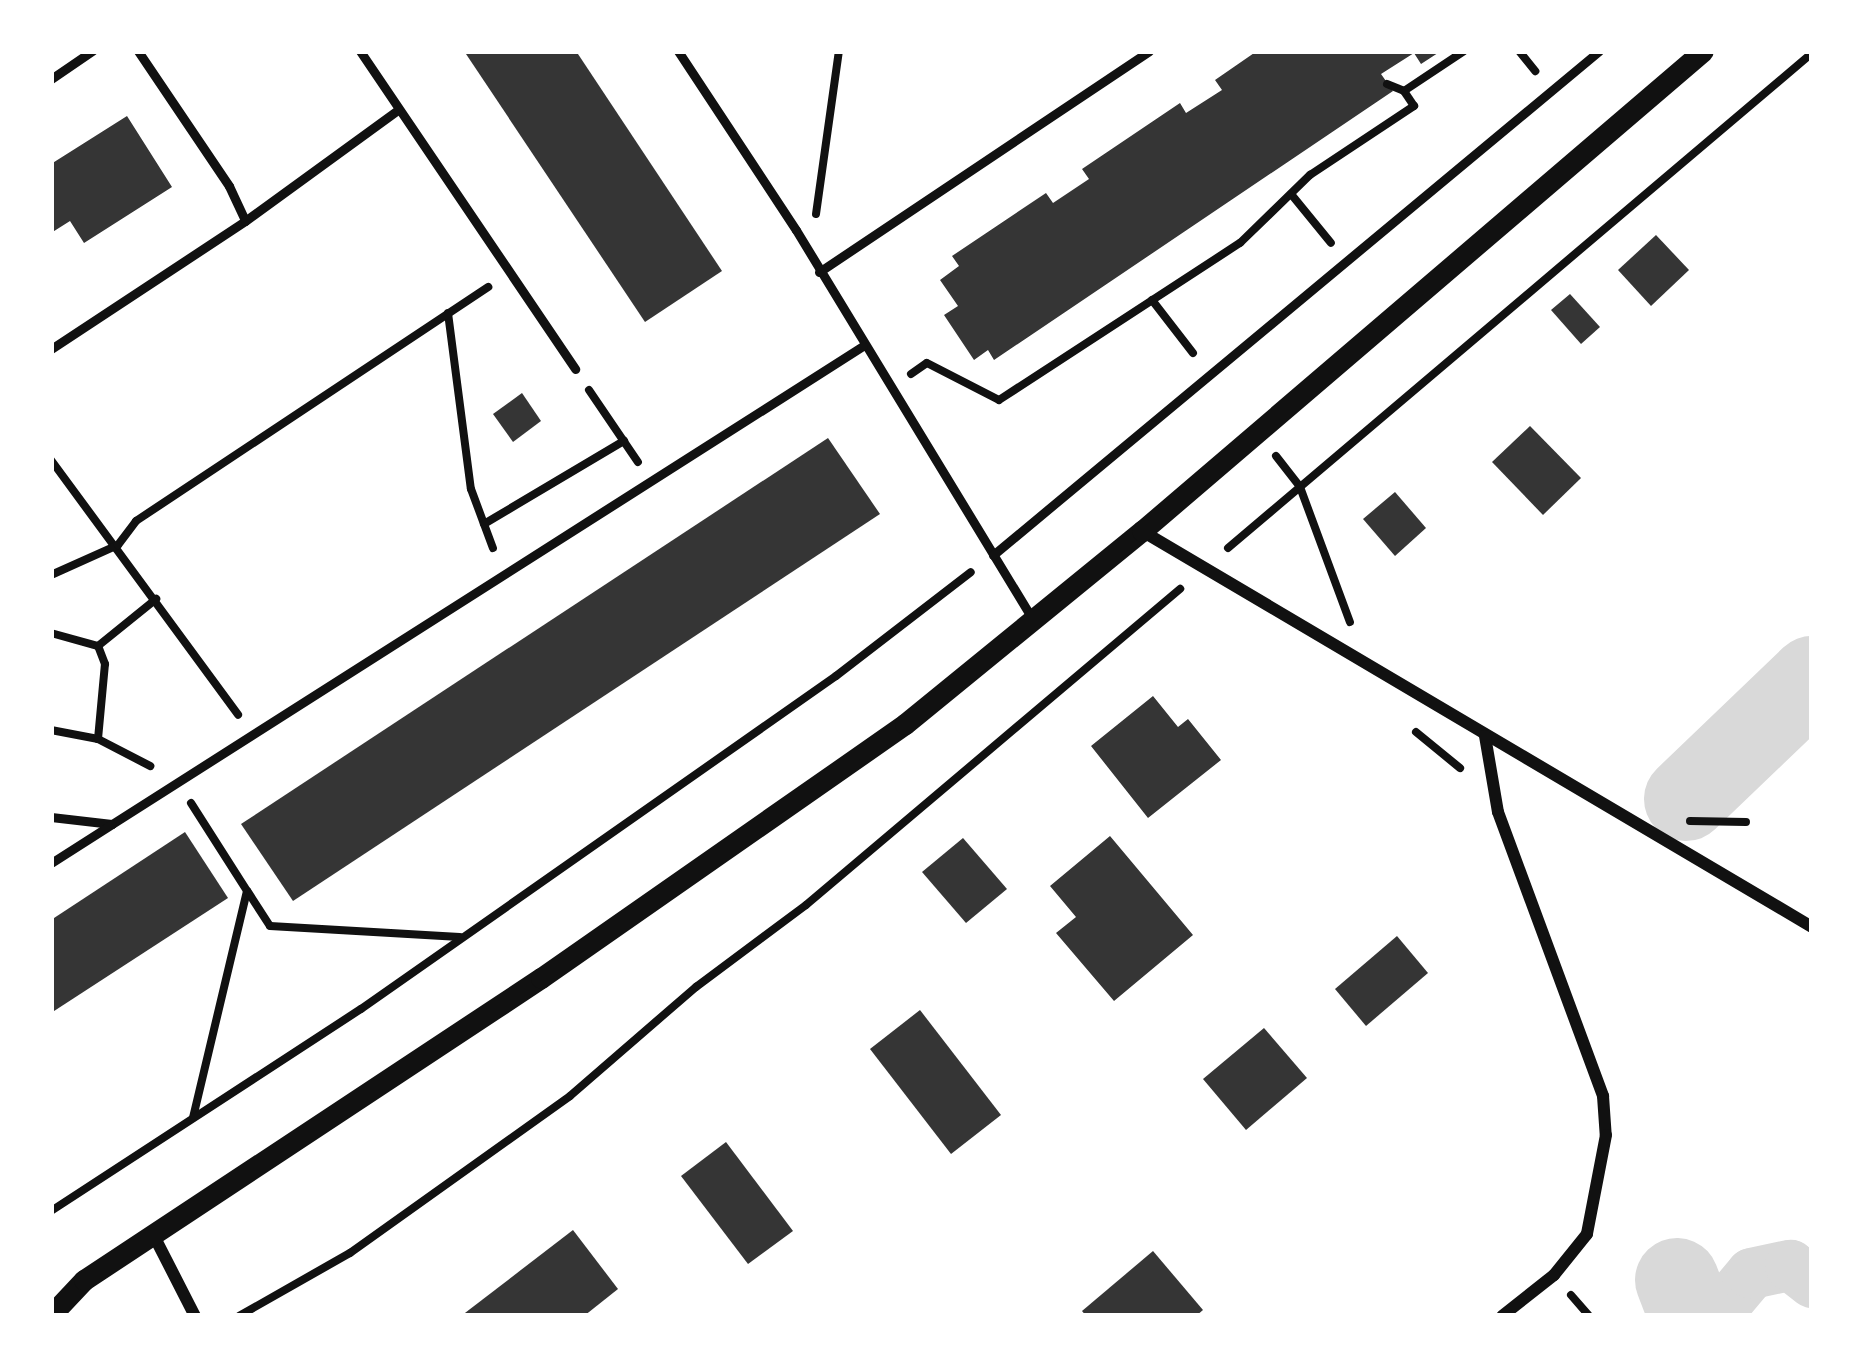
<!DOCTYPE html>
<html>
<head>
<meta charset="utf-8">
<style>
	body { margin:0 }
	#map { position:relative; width:1863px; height:1367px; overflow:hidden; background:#fff; font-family:Manrope,sans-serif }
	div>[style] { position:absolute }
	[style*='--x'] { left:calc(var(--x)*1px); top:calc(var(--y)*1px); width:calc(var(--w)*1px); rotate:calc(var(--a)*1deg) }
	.canal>* { height:51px; margin:-25.5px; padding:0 25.5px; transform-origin:25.5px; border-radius:25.5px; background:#d9d9d9 }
	.river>* { height:84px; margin:-42px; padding:0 42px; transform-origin:42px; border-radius:42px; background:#d9d9d9 }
	.building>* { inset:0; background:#353535 }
	.path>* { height:8px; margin:-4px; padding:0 4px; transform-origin:4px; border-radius:4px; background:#111 }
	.service>* { height:9px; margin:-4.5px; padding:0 4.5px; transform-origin:4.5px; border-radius:4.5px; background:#111 }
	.minor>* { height:12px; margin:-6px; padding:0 6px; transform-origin:6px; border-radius:6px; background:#111 }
	.tertiary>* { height:21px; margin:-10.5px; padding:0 10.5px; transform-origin:10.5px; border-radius:10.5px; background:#111 }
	span { translate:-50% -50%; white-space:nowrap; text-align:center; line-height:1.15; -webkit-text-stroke:9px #fff; paint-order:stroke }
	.frame { position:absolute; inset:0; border:54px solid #fff; pointer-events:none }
</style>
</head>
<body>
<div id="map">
	<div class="canal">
		<i style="--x:1715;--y:1316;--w:56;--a:-50.1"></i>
		<i style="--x:1751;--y:1273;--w:40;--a:-12"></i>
		<i style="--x:1790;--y:1265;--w:28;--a:38"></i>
	</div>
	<div class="river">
		<i style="--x:1686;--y:799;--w:175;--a:-43.8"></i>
		<i style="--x:1677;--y:1280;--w:39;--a:69"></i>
	</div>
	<div class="building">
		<i style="clip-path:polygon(464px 51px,576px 51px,722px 271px,645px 322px)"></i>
		<i style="clip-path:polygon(1257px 51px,1441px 51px,1421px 64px,1414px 53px,1381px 74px,1393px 91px,994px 360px,988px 350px,974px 360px,944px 315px,958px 306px,940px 280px,959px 266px,952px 256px,1046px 193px,1053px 203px,1089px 179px,1082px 169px,1180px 103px,1186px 113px,1222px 90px,1215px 80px)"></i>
		<i style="clip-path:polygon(127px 116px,172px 187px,84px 243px,70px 221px,51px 233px,51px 164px)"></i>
		<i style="clip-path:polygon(1656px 235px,1689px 270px,1651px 306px,1618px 270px)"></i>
		<i style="clip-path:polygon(1570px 294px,1600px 327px,1581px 344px,1551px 310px)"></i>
		<i style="clip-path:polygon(522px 393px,541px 421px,513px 442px,493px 414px)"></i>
		<i style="clip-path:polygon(1530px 426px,1581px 478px,1543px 515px,1492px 462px)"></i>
		<i style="clip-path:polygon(828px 438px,880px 514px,293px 901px,241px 824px)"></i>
		<i style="clip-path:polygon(1395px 492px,1426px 528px,1395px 556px,1363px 519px)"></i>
		<i style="clip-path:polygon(1153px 696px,1178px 727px,1188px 719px,1221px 760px,1148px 818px,1091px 746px)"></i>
		<i style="clip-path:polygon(185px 832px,228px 898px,51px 1013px,51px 920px)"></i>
		<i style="clip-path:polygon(1110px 836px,1193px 935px,1114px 1001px,1056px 933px,1076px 917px,1050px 886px)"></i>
		<i style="clip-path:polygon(963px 838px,1007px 889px,966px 923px,922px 872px)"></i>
		<i style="clip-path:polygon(1397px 936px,1428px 973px,1366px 1026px,1335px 989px)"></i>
		<i style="clip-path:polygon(920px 1010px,1001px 1115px,951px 1154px,870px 1049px)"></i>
		<i style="clip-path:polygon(1264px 1028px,1307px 1078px,1246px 1130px,1203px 1079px)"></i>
		<i style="clip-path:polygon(726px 1142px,793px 1231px,748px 1264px,681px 1176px)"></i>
		<i style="clip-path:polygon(573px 1230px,618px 1289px,584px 1316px,461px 1316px)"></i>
		<i style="clip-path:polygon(1153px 1251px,1203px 1310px,1196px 1316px,1086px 1316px,1082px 1311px)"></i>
	</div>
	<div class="path">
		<i style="--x:1519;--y:51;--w:26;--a:51"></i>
		<i style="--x:1387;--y:84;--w:18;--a:22"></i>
		<i style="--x:1291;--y:194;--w:63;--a:50.8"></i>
		<i style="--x:816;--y:214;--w:165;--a:-82"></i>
		<i style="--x:1152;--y:300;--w:67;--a:52.3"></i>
		<i style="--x:448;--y:313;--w:177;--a:82.6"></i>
		<i style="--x:471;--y:489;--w:63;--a:69.6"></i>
		<i style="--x:911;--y:374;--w:19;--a:-35"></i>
		<i style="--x:927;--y:363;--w:81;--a:27.2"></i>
		<i style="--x:999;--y:400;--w:288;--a:-33.1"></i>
		<i style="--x:1240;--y:243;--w:98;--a:-44.2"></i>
		<i style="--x:1310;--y:175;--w:125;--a:-33.6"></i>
		<i style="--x:1414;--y:106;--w:18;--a:-124"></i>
		<i style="--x:1404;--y:91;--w:72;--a:-33.7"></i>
		<i style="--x:589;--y:390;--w:87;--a:55.8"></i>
		<i style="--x:1276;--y:456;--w:39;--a:52"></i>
		<i style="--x:1300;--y:487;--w:144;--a:69.7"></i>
		<i style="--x:51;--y:460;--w:316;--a:53.7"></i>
		<i style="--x:484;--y:524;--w:163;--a:-30.7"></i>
		<i style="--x:1228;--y:548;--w:766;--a:-40.28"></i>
		<i style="--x:51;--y:575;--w:73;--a:-24.1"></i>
		<i style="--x:118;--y:545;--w:30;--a:-53"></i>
		<i style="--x:136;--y:521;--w:423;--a:-33.6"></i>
		<i style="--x:51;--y:633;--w:49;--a:15.5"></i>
		<i style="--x:51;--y:730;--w:48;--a:10.8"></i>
		<i style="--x:98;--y:739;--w:59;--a:27.4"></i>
		<i style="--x:1416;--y:732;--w:57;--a:39.3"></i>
		<i style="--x:98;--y:739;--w:75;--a:-84.7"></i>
		<i style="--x:105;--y:664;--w:19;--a:-111"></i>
		<i style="--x:98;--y:646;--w:75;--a:-39"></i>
		<i style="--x:191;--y:803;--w:104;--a:57.5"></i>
		<i style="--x:247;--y:891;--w:233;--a:103.4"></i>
		<i style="--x:1690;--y:821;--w:56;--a:1"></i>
		<i style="--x:248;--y:892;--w:40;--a:57.1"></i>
		<i style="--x:270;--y:926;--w:190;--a:3.3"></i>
		<i style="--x:51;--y:1211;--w:370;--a:-33.1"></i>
		<i style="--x:361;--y:1009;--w:580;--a:-35.03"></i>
		<i style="--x:836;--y:676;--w:170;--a:-37.6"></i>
		<i style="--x:1571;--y:1295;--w:28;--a:49"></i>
		<i style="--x:239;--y:1316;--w:128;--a:-29.6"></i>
		<i style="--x:350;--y:1253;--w:270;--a:-35.5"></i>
		<i style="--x:570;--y:1096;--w:167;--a:-40.9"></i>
		<i style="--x:696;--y:987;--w:137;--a:-36.7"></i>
		<i style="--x:806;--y:905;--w:490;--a:-40.2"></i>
	</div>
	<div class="service">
		<i style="--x:138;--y:51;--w:163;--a:56"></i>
		<i style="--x:229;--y:186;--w:38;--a:65"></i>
		<i style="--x:360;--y:51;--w:384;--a:55.9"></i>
		<i style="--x:678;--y:51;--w:214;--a:56.6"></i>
		<i style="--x:796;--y:230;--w:456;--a:58.7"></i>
		<i style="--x:51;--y:79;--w:50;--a:-34.3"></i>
		<i style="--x:819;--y:272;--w:397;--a:-33.8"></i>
		<i style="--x:51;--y:349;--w:232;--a:-33.4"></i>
		<i style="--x:245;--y:221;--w:189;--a:-36"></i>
		<i style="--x:993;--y:555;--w:788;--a:-39.75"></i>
		<i style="--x:51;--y:817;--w:61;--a:6.5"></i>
		<i style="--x:112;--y:824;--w:890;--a:-32.48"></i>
		<i style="--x:51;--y:863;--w:72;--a:-32.6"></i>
	</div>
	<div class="minor">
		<i style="--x:1142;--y:531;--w:778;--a:30.58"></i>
		<i style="--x:1485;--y:736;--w:77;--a:80.3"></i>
		<i style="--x:1498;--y:812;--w:303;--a:69.7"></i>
		<i style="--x:1603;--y:1096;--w:39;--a:86"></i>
		<i style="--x:1606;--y:1135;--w:101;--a:100.9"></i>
		<i style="--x:1587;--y:1234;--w:53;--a:128.8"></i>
		<i style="--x:1554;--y:1275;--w:66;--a:141.7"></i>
		<i style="--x:153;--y:1234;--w:92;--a:62.9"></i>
	</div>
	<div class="tertiary">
		<i style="--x:51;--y:1315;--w:48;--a:-46.7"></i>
		<i style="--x:84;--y:1280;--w:548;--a:-33.46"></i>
		<i style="--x:541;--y:978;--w:444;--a:-34.9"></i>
		<i style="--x:905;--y:724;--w:306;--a:-39.2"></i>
		<i style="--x:1142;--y:531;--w:738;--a:-40.55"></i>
	</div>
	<div class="frame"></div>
</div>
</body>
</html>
